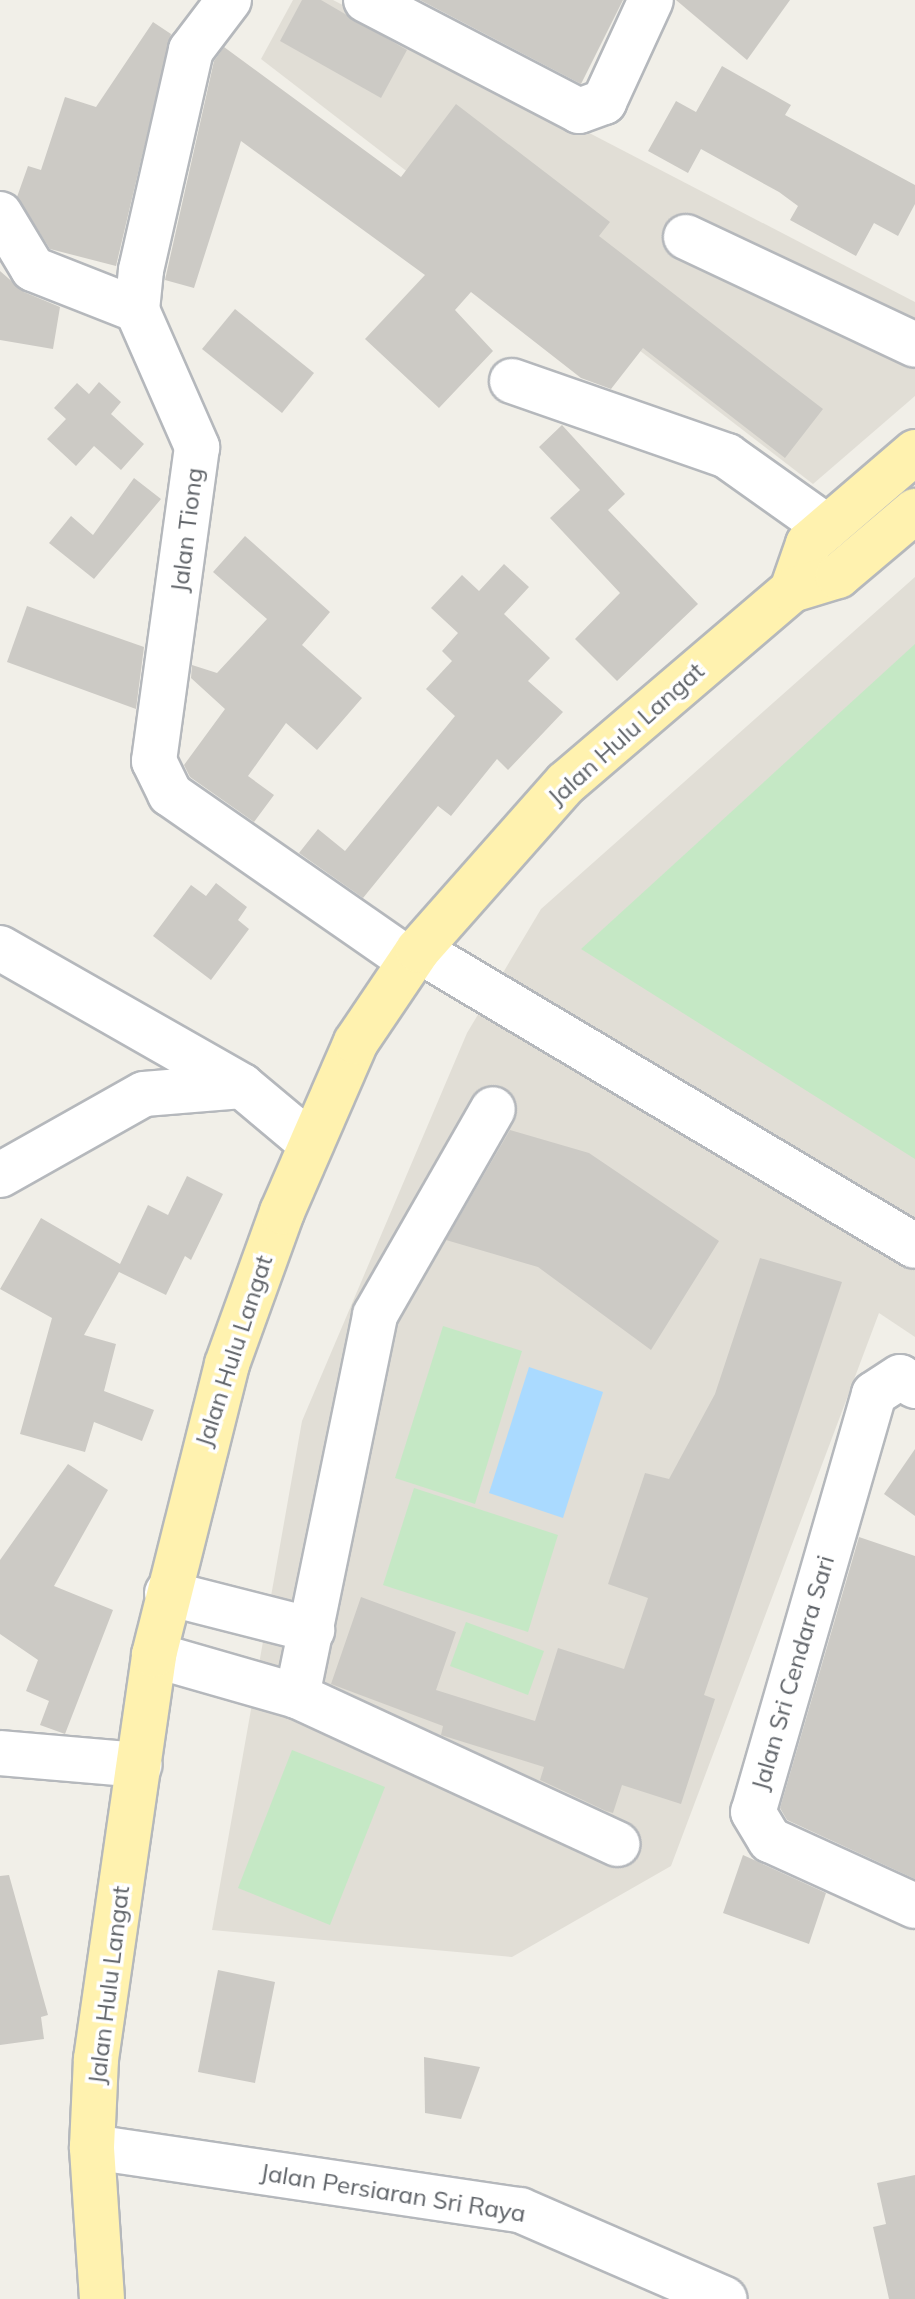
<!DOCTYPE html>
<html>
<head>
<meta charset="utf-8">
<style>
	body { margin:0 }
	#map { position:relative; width:915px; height:2299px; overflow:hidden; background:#f1efe8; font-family:Mulish,sans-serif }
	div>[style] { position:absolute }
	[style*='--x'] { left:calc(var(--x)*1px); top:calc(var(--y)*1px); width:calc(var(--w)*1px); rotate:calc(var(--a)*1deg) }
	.education>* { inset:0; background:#e1ded6 }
	.green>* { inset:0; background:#c5e8c5 }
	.water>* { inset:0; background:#aadaff }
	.building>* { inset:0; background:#cccac5 }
	.roads { filter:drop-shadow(2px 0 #b5b8bc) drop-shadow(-2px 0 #b5b8bc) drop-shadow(0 2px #b5b8bc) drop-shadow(0 -2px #b5b8bc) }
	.minor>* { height:44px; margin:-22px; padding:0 22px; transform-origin:22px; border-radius:22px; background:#fff }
	.major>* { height:44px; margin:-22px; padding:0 22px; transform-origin:22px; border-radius:22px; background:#fff2af }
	span { translate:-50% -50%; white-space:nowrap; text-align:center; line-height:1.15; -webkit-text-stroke:7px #fff; paint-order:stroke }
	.street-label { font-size:24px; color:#5f6368 }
</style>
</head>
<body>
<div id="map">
	<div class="education">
		<i style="clip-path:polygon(293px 0,333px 0,915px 302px,915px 396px,813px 484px,261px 59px)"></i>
		<i style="clip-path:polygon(915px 577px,915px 1337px,879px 1313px,671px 1866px,512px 1957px,212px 1930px,302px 1421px,467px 1033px,541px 909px)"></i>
	</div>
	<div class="green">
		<i style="clip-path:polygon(915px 644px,915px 1159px,581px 949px)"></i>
		<i style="clip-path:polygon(443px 1326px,522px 1351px,475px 1504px,395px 1478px)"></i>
		<i style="clip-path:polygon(414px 1488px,558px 1535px,528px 1632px,383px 1585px)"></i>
		<i style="clip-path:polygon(466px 1622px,544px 1651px,528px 1695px,450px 1666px)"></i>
		<i style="clip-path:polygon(292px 1750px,385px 1787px,330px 1925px,238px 1888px)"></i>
	</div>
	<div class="water">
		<i style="clip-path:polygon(529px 1367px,603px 1392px,563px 1518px,489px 1493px)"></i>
	</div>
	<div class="building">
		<i style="clip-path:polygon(302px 0,321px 0,407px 50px,381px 98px,280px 41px)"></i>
		<i style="clip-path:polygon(420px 0,623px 0,581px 84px)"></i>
		<i style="clip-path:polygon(676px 0,790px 0,747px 60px)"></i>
		<i style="clip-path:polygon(153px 22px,171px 34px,116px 266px,50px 249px,17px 197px,28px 166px,41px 170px,65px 97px,96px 107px)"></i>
		<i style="clip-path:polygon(224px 47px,401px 177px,456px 104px,610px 222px,599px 236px,823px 409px,785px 458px,643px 348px,611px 389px,581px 378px,471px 292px,455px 310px,493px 351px,439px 408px,365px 339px,425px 275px,241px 141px,194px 288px,165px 280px,214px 61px)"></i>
		<i style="clip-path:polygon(722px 66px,791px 105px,785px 115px,915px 185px,915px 204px,898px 236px,874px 223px,856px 256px,790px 220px,798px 206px,779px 192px,701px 149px,688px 173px,648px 151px,676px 101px,696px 112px)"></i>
		<i style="clip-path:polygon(0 271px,24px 292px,60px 307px,53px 349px,0 340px)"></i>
		<i style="clip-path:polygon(235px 309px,314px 373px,282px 413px,202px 349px)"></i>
		<i style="clip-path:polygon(99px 382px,121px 402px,111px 414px,144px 444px,121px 470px,94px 446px,76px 466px,47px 439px,66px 419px,54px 408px,77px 383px,89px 394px)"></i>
		<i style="clip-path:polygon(562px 425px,625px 494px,608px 510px,698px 604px,617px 681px,575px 639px,620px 593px,550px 518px,580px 490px,539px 447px)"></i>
		<i style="clip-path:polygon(134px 478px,161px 499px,94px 579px,49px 543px,71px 516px,93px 535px)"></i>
		<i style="clip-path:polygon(245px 536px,330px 612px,302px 645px,362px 698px,317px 750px,286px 723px,248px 776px,274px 795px,254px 822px,190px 777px,184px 765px,225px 709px,191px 678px,192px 665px,217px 673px,267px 619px,213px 572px)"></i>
		<i style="clip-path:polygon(504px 564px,529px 587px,504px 614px,550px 658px,528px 681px,563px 712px,508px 770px,497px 759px,451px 816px,438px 806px,363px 898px,299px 853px,318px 829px,345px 851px,455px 716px,426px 689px,452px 661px,442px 651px,458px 633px,431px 608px,462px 575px,479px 591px)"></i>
		<i style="clip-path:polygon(27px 606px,144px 647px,136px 709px,7px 662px)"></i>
		<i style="clip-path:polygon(216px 883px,247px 907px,238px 920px,249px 929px,211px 980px,153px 936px,191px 885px,206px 896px)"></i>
		<i style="clip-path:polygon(510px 1130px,589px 1153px,719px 1241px,651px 1350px,538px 1267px,446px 1240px)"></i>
		<i style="clip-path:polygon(187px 1176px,223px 1194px,191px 1260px,185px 1256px,166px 1295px,119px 1272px,84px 1335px,116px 1344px,104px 1391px,154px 1410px,142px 1441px,94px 1422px,85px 1452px,20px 1434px,52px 1318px,0 1289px,41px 1218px,120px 1264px,148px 1205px,168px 1215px)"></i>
		<i style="clip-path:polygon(760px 1258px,842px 1282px,704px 1695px,715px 1699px,681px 1804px,622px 1785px,613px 1813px,606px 1811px,540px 1780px,544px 1767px,441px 1735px,443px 1726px,331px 1684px,361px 1597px,456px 1632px,436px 1690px,535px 1721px,558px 1648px,624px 1669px,648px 1598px,608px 1584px,645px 1473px,669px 1479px,715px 1394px)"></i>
		<i style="clip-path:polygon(915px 1449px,915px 1516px,884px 1494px)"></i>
		<i style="clip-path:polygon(68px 1464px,108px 1490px,54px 1586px,113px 1610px,65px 1734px,40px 1725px,49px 1701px,26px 1691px,38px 1660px,0 1634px,0 1560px)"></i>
		<i style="clip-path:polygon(859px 1537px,915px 1556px,915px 1879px,787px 1820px,780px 1808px)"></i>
		<i style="clip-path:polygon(743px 1855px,826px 1893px,809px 1944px,723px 1913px)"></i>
		<i style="clip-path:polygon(9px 1875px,48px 2015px,41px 2017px,44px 2039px,0 2045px,0 1876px)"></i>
		<i style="clip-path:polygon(218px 1970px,275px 1982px,255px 2083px,198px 2072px)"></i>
		<i style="clip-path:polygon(424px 2057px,480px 2067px,461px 2119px,425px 2113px)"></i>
		<i style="clip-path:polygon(915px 2175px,915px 2299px,889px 2299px,873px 2227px,886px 2224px,877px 2183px)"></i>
	</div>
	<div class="roads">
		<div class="minor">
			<i style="--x:229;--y:0;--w:63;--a:127.2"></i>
			<i style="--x:191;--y:50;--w:226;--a:102.8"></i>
			<i style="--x:141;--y:270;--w:40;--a:95.7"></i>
			<i style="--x:137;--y:310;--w:150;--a:66.3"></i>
			<i style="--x:197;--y:447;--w:317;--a:97.8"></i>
			<i style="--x:154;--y:761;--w:37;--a:64"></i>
			<i style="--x:170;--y:794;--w:292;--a:34.8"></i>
			<i style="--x:366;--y:0;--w:240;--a:27.5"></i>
			<i style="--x:579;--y:111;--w:27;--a:-20"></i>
			<i style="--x:604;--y:102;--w:112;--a:-65.3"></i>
			<i style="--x:0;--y:214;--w:64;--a:59"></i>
			<i style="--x:33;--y:269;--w:112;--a:21.5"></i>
			<i style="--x:686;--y:237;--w:253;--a:25.2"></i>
			<i style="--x:512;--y:381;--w:228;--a:19.2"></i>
			<i style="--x:727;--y:456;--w:123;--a:35.4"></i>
			<i style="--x:0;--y:948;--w:279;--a:29.7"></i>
			<i style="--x:418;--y:950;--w:578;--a:30.78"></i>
			<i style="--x:0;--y:1175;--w:165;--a:-29.4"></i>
			<i style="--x:144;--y:1094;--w:98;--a:-4.7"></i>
			<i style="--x:242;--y:1086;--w:89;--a:40"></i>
			<i style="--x:915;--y:1386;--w:17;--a:-149"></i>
			<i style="--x:900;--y:1377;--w:31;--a:147"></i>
			<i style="--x:874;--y:1394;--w:435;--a:106.1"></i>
			<i style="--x:753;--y:1812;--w:33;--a:59"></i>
			<i style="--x:770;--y:1840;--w:159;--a:24.5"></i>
			<i style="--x:167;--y:1593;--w:150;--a:14.3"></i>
			<i style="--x:154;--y:1655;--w:149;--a:16"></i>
			<i style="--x:297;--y:1696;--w:353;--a:24.8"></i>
			<i style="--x:297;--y:1696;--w:389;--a:-78.4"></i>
			<i style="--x:375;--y:1315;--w:237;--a:-60.2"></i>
			<i style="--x:0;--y:1753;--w:140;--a:4.9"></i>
			<i style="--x:92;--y:2147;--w:433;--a:8.4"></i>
			<i style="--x:520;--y:2210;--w:223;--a:23.5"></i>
		</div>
		<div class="major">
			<i style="--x:792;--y:590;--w:49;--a:-70.8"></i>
			<i style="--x:808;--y:544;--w:141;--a:-40.7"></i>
			<i style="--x:102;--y:2299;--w:152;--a:-93.8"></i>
			<i style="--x:92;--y:2147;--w:88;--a:-87.4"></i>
			<i style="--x:96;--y:2059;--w:408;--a:-81.8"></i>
			<i style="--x:154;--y:1655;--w:300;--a:-75.9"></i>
			<i style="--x:227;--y:1364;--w:162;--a:-70.1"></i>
			<i style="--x:282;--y:1212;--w:185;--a:-66.5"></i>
			<i style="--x:356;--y:1042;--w:111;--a:-56"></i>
			<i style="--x:418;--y:950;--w:223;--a:-48.5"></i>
			<i style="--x:566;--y:783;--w:297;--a:-40.5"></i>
			<i style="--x:792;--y:590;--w:48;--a:-16.9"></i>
			<i style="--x:838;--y:576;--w:101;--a:-40.2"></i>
		</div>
	</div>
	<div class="street-label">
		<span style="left:187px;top:530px;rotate:-83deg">Jalan Tiong</span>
		<span style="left:626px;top:734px;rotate:-42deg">Jalan Hulu Langat</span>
		<span style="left:234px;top:1351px;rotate:-72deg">Jalan Hulu Langat</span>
		<span style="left:793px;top:1673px;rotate:-74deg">Jalan Sri Cendara Sari</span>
		<span style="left:109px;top:1985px;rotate:-83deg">Jalan Hulu Langat</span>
		<span style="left:393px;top:2193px;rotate:9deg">Jalan Persiaran Sri Raya</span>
	</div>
</div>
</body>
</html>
